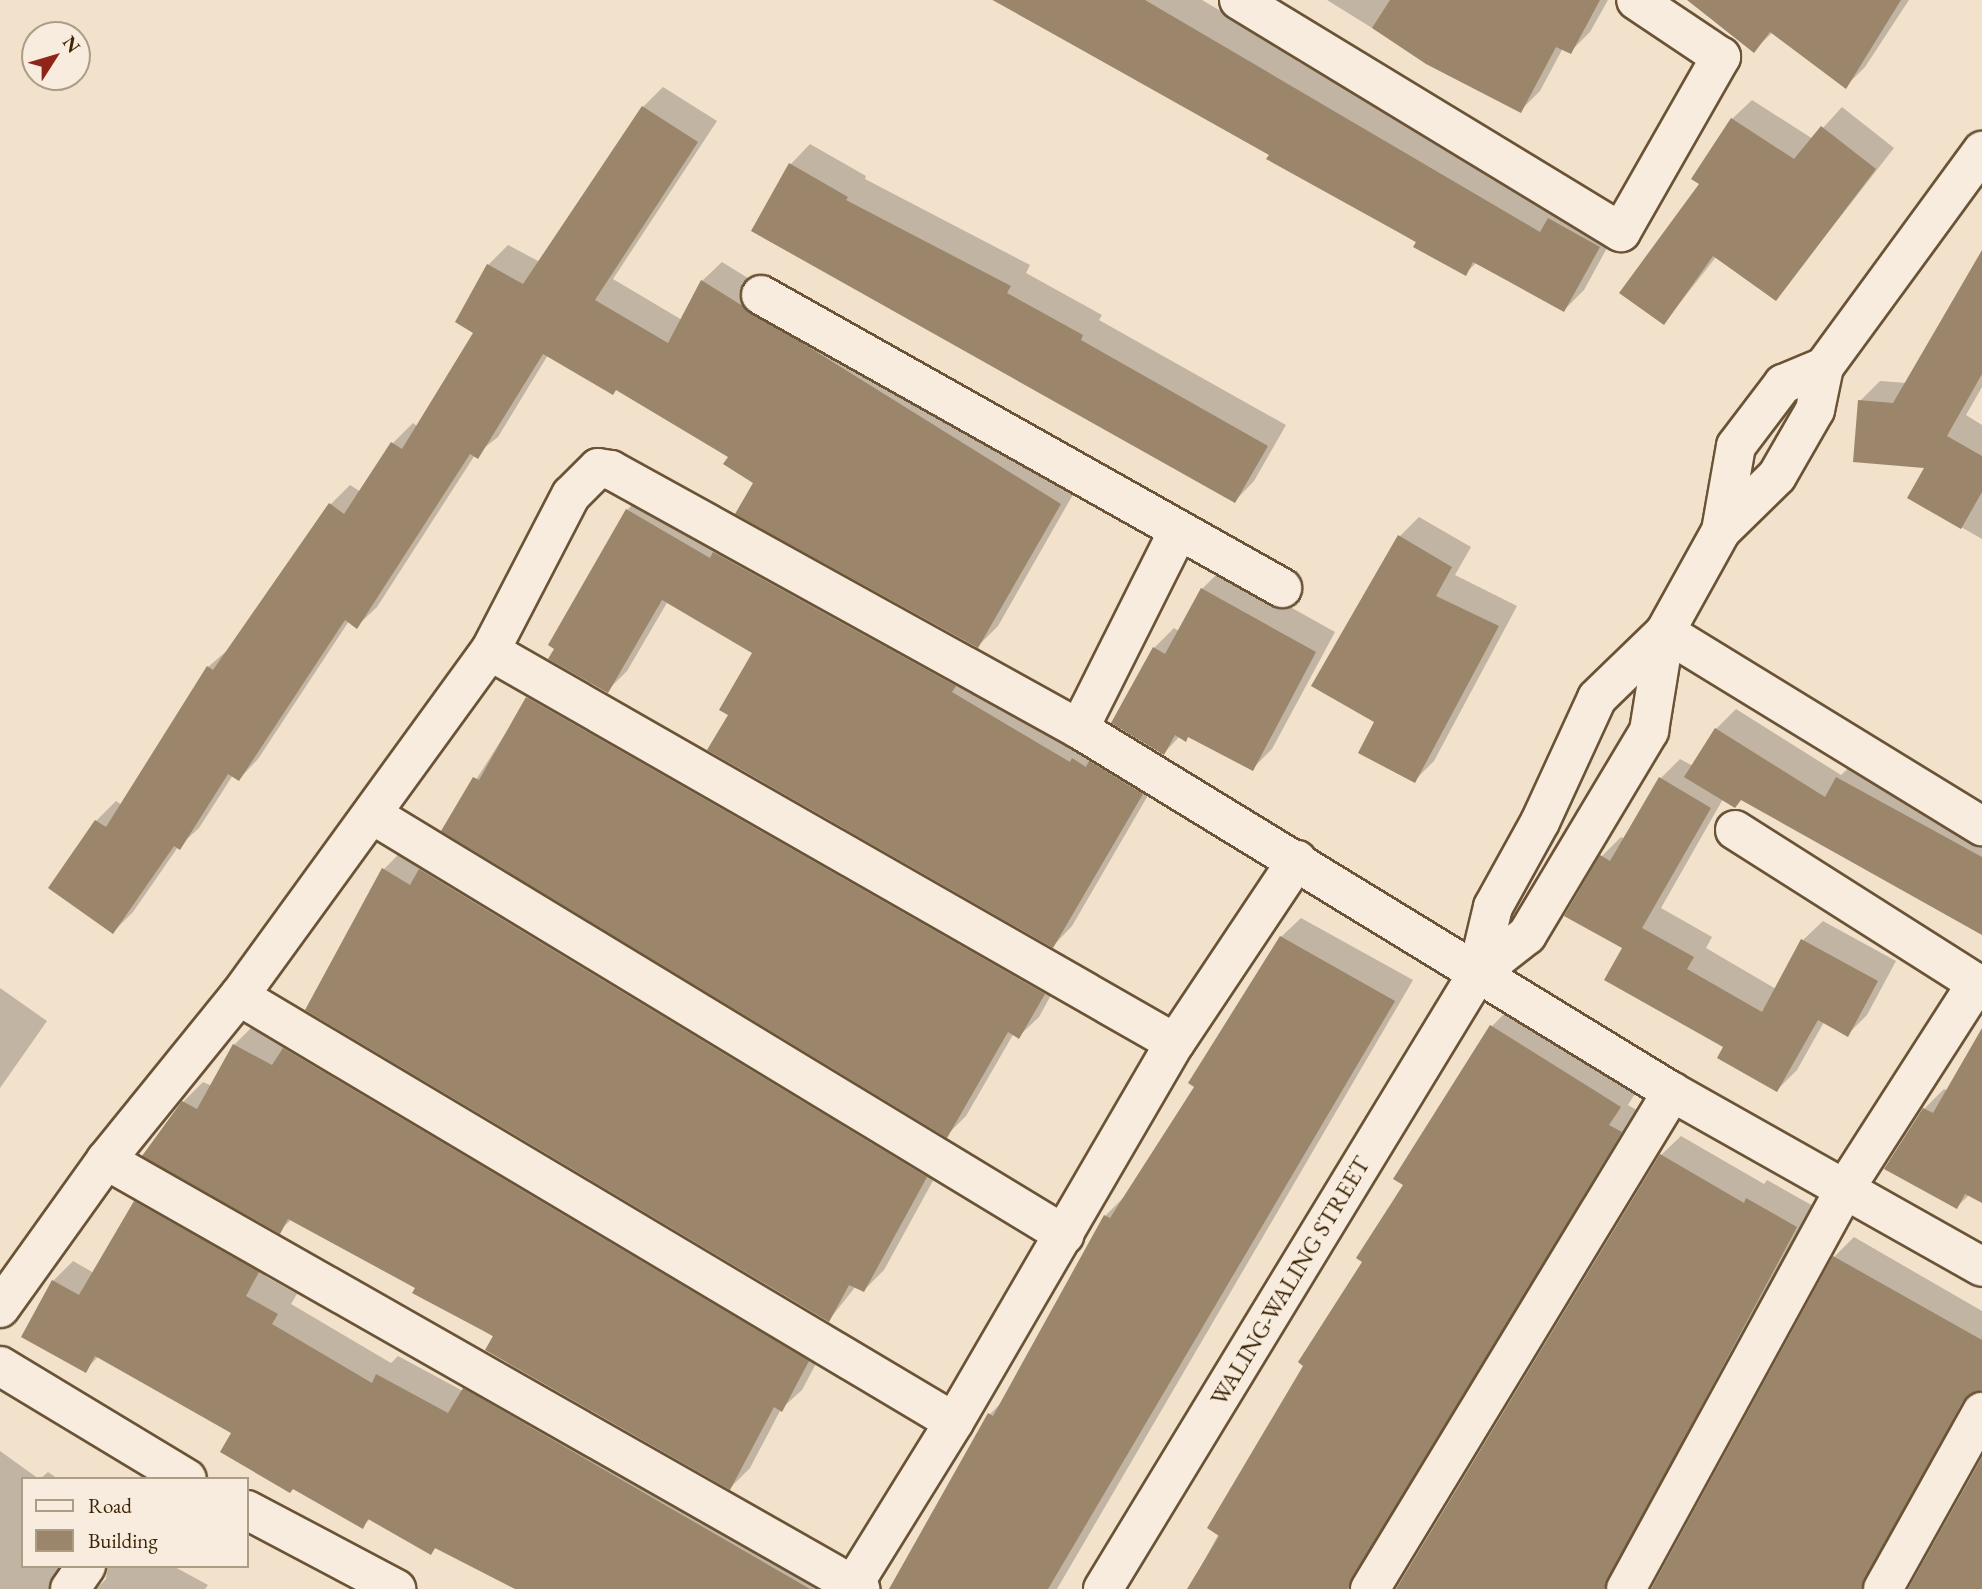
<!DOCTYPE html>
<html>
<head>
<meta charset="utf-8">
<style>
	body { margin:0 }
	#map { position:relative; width:1982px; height:1589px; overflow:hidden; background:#f2e1cb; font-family:"EB Garamond",serif }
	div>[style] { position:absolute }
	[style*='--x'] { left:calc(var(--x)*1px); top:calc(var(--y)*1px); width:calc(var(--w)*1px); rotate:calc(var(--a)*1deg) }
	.shadow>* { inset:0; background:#0003 }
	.building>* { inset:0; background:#9b866b }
	.roads { filter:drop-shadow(2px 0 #6a5336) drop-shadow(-2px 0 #6a5336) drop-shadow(0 2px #6a5336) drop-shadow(0 -2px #6a5336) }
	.minor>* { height:38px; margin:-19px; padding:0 19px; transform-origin:19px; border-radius:19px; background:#f7ecdd }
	span { translate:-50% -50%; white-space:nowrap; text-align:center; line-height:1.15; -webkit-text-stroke:6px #f7ecdd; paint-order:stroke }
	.street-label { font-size:24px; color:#3d2404 }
	.legend { position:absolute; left:21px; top:1477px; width:228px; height:91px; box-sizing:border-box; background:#f7ecdd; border:2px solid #ad9c86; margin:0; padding:9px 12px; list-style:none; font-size:21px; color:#3d2404 }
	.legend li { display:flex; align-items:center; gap:14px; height:35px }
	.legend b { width:35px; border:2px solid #ad9c86 }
	.north { position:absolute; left:21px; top:21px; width:70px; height:70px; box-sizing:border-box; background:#f7ecdd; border:2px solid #ad9c86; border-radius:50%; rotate:53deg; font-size:19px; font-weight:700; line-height:28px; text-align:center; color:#3d2404 }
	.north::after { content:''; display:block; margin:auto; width:24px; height:32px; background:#8f2418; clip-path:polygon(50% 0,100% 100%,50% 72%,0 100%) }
</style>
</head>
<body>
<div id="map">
	<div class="shadow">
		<i style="clip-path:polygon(992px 0,1202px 0,1299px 57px,1297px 61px,1451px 146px,1448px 151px,1557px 211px,1619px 226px,1584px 290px,1564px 310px,1477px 262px,1466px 273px,1271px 154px)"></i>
		<i style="clip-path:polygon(1327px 0,1608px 0,1590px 32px,1570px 52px,1563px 48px,1540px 91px,1520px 111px,1427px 62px)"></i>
		<i style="clip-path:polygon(1722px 0,1909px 0,1865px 67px,1845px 87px,1773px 32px,1754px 50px)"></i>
		<i style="clip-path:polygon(663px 87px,717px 121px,613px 279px,682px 320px,702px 281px,722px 262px,1079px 484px,998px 626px,978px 646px,755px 482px,730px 457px,617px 389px,548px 355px,498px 437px,475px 455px,377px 607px,357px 626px,349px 621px,258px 759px,239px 779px,233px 775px,199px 828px,178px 847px,133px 912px,113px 932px,50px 888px,96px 821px,116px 801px,122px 805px,208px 667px,230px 648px,330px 505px,350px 485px,361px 492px,393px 443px,413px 423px,418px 427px,476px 332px,488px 265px,508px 245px,540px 262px,643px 107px)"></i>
		<i style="clip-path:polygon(1752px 100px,1813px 139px,1842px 107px,1894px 148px,1776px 299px,1716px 257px,1664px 323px,1701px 183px,1732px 119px)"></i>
		<i style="clip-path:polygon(810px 144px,866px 176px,865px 179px,1030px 265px,1026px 273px,1102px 315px,1099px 320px,1286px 425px,1254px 481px,1235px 501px,753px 230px,791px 164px)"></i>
		<i style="clip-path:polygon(1982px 275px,1982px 387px,1966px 415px,1982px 425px,1982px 539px,1909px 497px,1927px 467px,1860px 401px,1880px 381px,1907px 383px)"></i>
		<i style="clip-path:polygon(647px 490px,1161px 773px,1072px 926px,1053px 946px,731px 714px,754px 652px,668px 601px,627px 671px,607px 691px,627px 510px)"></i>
		<i style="clip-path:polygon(1419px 517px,1471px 547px,1455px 575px,1517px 606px,1434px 761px,1414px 781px,1400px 536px)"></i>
		<i style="clip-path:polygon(1222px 569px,1335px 632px,1272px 749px,1252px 769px,1189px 735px,1180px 736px,1164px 753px,1154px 648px,1174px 628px,1179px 631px,1202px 589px)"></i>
		<i style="clip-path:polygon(548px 678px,1063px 973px,1039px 1017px,1019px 1036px,1014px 1033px,966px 1116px,947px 1135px,444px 830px,528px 698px)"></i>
		<i style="clip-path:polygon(1736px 709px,1841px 775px,1858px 759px,1982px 827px,1982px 933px,1742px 799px,1723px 799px,1661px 908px,1712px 937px,1706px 948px,1776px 989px,1803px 940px,1823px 921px,1896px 961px,1867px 1015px,1847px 1035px,1824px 1022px,1797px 1070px,1777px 1090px,1725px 1046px,1625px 947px,1601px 857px,1621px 837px,1625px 839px,1660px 779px,1680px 759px,1693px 766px,1716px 729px)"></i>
		<i style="clip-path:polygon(404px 849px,946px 1157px,884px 1270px,864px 1290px,856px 1286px,829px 1320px,307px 1009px,384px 869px)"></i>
		<i style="clip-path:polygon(1301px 918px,1413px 980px,1057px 1589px,890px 1589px,990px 1414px,1004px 1400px,1105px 1216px,1125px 1196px,1197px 1086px,1281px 937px)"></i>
		<i style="clip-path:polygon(0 988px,47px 1021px,0 1088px)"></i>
		<i style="clip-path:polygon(1511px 1007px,1639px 1087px,1628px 1105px,1640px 1112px,1381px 1589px,1189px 1589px,1492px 1026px)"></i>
		<i style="clip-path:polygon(254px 1025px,828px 1341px,802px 1390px,781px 1409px,750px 1468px,730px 1488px,417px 1288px,292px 1219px,279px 1231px,183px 1102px,203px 1082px,212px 1086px,234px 1045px)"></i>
		<i style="clip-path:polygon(1982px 1037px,1982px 1201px,1970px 1194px,1957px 1207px,1924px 1109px,1944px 1089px,1948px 1091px)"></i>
		<i style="clip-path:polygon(1681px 1136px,1764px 1184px,1767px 1180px,1815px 1207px,1636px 1589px,1396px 1589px,1661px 1155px)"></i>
		<i style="clip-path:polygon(155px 1182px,278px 1252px,265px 1276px,297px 1294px,291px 1304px,391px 1363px,398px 1356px,463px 1391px,484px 1369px,865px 1589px,519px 1589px,437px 1547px,430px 1553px,371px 1518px,362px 1527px,233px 1433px,99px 1356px,85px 1370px,53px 1281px,73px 1261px,94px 1273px,135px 1202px)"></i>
		<i style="clip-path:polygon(1854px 1237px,1982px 1311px,1982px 1389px,1976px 1391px,1883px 1557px,1893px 1589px,1653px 1589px,1834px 1257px)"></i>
		<i style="clip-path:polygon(0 1451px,39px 1479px,23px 1479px,23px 1566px,68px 1566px,82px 1589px,0 1589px)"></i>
		<i style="clip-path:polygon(48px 1472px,58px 1479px,40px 1479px)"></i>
		<i style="clip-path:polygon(108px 1566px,173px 1566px,208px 1585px,205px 1589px,96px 1589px,106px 1579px)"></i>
	</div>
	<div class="building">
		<i style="clip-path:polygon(993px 0,1145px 0,1540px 232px,1548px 218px,1600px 247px,1564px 312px,1473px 262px,1466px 276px,1413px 247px,1416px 242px,1266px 159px,1269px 155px)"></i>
		<i style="clip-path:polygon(1390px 0,1600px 0,1571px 54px,1556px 47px,1521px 113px,1426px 64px,1372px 28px)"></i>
		<i style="clip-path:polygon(1687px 0,1901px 0,1846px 89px,1770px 32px,1754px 53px)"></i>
		<i style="clip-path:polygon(642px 106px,698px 142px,595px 300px,668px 343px,701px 280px,1061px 504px,978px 648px,735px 514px,753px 483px,723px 464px,728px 457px,616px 390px,613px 395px,543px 354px,478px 459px,470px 454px,357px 629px,345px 620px,239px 781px,228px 774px,180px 850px,174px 846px,113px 934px,48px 888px,95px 820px,106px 827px,207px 666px,213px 670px,329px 503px,344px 514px,391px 442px,402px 449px,473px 333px,455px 322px,487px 264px,523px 284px)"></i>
		<i style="clip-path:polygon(1731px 118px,1794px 159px,1821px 126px,1876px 169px,1776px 301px,1713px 256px,1664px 325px,1619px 293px,1699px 184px,1691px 179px)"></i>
		<i style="clip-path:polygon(789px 163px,848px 197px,846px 200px,1011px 286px,1007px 293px,1083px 335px,1081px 340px,1268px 446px,1235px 503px,751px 231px)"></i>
		<i style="clip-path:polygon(1982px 250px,1982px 374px,1947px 436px,1982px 456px,1982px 492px,1961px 529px,1907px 498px,1924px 468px,1853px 462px,1858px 400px,1893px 403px)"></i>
		<i style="clip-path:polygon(626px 509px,710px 558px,713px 552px,956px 686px,952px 692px,1070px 762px,1072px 758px,1086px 767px,1089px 761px,1143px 794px,1053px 948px,707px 750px,728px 715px,719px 710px,752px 653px,662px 600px,608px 693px,548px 659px,554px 649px,548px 645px)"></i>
		<i style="clip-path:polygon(1398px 535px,1452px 567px,1436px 596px,1499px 626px,1415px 783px,1358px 753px,1374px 722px,1311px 686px)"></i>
		<i style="clip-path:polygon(1201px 588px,1316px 652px,1253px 771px,1188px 737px,1186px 742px,1175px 735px,1164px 755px,1111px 723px,1153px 647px,1165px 654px)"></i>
		<i style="clip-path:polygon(526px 697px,1045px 994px,1019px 1039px,1008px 1032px,947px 1138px,441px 831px,473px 777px,479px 780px)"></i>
		<i style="clip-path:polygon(1715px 728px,1825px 797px,1836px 777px,1982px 857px,1982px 935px,1741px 800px,1735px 808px,1684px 777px)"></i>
		<i style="clip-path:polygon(1659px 777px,1711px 808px,1642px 928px,1694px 957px,1687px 969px,1762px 1012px,1801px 939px,1878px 981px,1848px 1037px,1818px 1020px,1777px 1092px,1717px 1058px,1723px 1047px,1604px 980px,1622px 948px,1564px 916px,1600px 855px,1610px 861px)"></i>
		<i style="clip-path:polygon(382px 868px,410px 885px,419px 869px,927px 1177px,864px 1292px,849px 1285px,829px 1322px,305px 1010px)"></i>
		<i style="clip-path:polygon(1280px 936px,1395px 1001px,1048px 1589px,889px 1589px,988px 1413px,993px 1416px,1104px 1215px,1110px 1218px,1194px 1087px,1188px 1083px)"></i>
		<i style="clip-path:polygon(1490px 1025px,1621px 1107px,1609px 1125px,1622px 1132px,1348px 1589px,1187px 1589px,1219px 1536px,1207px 1528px,1303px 1366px,1298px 1362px,1362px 1262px,1356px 1258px,1403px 1185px,1393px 1179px)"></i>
		<i style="clip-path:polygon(1982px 1028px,1982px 1203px,1965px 1194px,1957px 1209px,1884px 1169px,1923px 1108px,1933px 1113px)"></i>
		<i style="clip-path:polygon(233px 1044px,272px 1065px,283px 1048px,809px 1361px,782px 1412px,774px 1407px,730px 1490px,485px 1350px,493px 1336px,412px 1293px,415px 1288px,288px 1219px,280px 1234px,142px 1156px,182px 1101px,197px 1109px)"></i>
		<i style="clip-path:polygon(1660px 1154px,1744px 1203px,1746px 1198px,1797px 1227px,1604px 1589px,1396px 1589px)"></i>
		<i style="clip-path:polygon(134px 1201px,259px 1272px,246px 1296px,278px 1314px,272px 1324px,372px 1383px,376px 1374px,448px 1413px,463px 1388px,810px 1589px,515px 1589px,435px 1548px,431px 1555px,368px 1519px,363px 1529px,293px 1489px,290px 1493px,220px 1452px,231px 1433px,95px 1356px,86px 1373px,21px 1337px,52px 1280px,79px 1295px)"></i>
		<i style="clip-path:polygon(1833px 1256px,1982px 1340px,1982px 1390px,1963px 1401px,1861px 1589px,1651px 1589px)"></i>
		<i style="clip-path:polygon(1982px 1457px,1982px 1589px,1908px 1589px)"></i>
	</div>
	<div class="roads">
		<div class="minor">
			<i style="--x:1239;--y:0;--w:447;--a:31.3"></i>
			<i style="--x:1621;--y:232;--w:202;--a:-60.3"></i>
			<i style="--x:1721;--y:57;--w:102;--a:-146.2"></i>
			<i style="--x:761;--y:295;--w:598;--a:29.35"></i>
			<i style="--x:1721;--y:531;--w:86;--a:-80"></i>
			<i style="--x:1736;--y:446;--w:78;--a:-52.8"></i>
			<i style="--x:1783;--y:384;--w:44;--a:-22.5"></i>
			<i style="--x:1665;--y:632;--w:372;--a:31.5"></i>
			<i style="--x:490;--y:651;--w:789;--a:29.78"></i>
			<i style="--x:1079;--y:729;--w:221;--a:-63.4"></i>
			<i style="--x:373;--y:815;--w:809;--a:31.26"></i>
			<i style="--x:1735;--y:830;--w:293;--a:32.4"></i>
			<i style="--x:1477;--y:974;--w:63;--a:-38"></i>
			<i style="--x:1527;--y:935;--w:238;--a:-59.1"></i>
			<i style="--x:1649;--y:731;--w:100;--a:-80.8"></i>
			<i style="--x:239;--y:996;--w:832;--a:30.79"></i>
			<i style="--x:106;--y:1160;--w:868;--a:29.64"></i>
			<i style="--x:0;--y:1308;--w:182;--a:-54.4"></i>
			<i style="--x:106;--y:1160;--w:211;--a:-51"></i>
			<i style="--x:239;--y:996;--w:427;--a:-54"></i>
			<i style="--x:490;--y:651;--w:176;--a:-62.6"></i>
			<i style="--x:571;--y:495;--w:38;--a:-45"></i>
			<i style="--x:598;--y:468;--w:13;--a:9"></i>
			<i style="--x:611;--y:470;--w:535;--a:28.96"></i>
			<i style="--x:1079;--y:729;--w:695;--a:31.47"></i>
			<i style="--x:1672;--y:1092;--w:356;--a:29.4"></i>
			<i style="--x:0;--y:1366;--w:218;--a:31.1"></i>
			<i style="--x:247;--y:1510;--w:169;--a:27.9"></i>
			<i style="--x:853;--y:1585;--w:192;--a:-58.2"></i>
			<i style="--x:954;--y:1422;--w:439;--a:-59.8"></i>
			<i style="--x:1175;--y:1043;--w:220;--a:-56.3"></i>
			<i style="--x:70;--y:1589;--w:28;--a:-55"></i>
			<i style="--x:1103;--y:1589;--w:720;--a:-58.69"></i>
			<i style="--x:1477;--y:974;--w:69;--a:-76.6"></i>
			<i style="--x:1493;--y:907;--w:97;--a:-61.1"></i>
			<i style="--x:1540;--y:822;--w:136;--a:-65.3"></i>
			<i style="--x:1597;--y:698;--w:95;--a:-44.1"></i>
			<i style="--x:1665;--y:632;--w:115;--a:-61"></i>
			<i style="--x:1721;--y:531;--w:78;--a:-44.5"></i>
			<i style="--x:1777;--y:476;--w:76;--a:-60.1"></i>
			<i style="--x:1815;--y:410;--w:44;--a:-78.2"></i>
			<i style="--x:1824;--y:367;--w:268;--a:-53.8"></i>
			<i style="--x:1370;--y:1589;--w:582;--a:-58.72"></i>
			<i style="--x:1626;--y:1589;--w:455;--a:-61.3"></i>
			<i style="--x:1844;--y:1190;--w:245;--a:-57.3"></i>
			<i style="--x:1883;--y:1589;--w:203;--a:-60.8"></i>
		</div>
	</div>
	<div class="street-label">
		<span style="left:1290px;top:1281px;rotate:-59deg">WALING-WALING STREET</span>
	</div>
	<ul class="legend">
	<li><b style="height:9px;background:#f7ecdd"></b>Road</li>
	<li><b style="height:19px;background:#9b866b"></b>Building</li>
	</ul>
	<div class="north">N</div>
</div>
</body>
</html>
